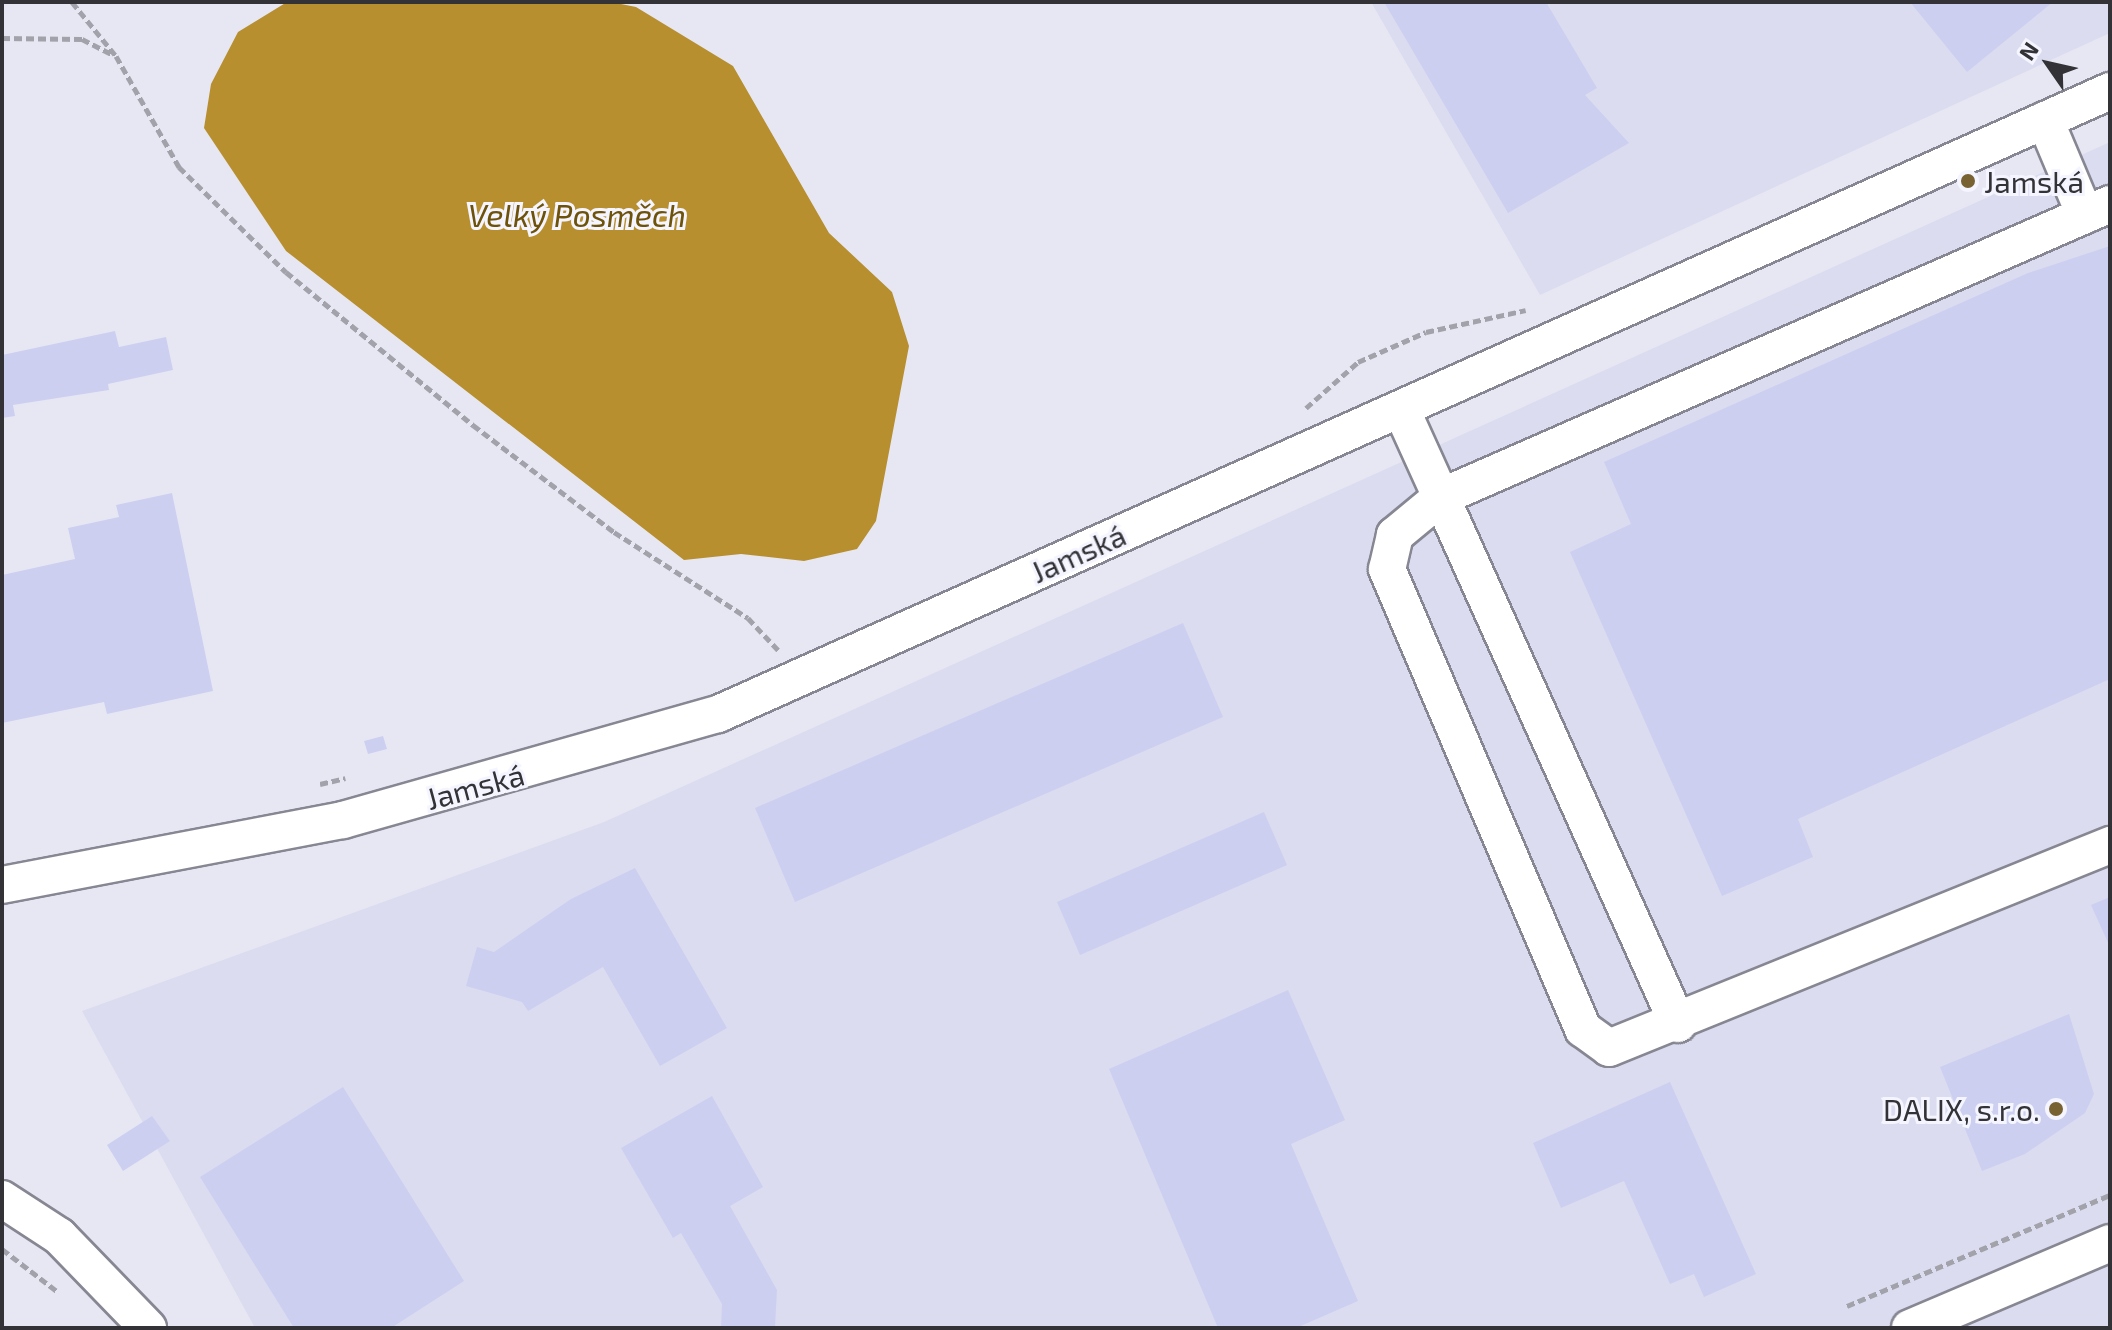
<!DOCTYPE html>
<html>
<head>
<meta charset="utf-8">
<style>
	body { margin:0 }
	#map { position:relative; width:2112px; height:1330px; overflow:hidden; background:#e7e7f3; font-family:"Exo 2",sans-serif }
	div>[style] { position:absolute }
	[style*='--x'] { left:calc(var(--x)*1px); top:calc(var(--y)*1px); width:calc(var(--w)*1px); rotate:calc(var(--a)*1deg) }
	.built>* { inset:0; background:#dbdcef }
	.water>* { inset:0; background:#b88f2f }
	.building>* { inset:0; background:#cdcff1 }
	.path>* { height:5px; margin-top:-2.5px; transform-origin:0; background:repeating-linear-gradient(90deg,#a2a2ab 0 8px,transparent 0 12px) }
	.roads { filter:drop-shadow(2px 0 #868792) drop-shadow(-2px 0 #868792) drop-shadow(0 2px #868792) drop-shadow(0 -2px #868792) }
	.minor>* { height:36px; margin:-18px; padding:0 18px; transform-origin:18px; border-radius:18px; background:#fff }
	.dots>* { width:22px; height:22px; translate:-50% -50%; box-sizing:border-box; border:4px solid #f4f5ff; border-radius:50% }
	span { translate:-50% -50%; white-space:nowrap; text-align:center; line-height:1.15; -webkit-text-stroke:6px #f4f5ff; paint-order:stroke }
	.poi-label { font-size:30px; color:#323237 }
	.left { translate:0 -50%; text-align:left }
	.right { translate:-100% -50%; text-align:right }
	.street-label { font-size:30px; color:#323237 }
	.water-label { font-size:32px; color:#6e5209; font-style:italic }
	.frame { position:absolute; inset:0; border:4px solid #323237; pointer-events:none }
	.north { position:absolute; left:2008px; top:24px; width:80px; height:80px; -webkit-text-stroke:6px #f4f5ff; paint-order:stroke; rotate:304deg; font-size:22px; font-weight:700; line-height:32px; text-align:center; color:#323237 }
	.north::after { content:''; display:block; margin:auto; width:28px; height:36px; background:#323237; clip-path:polygon(50% 0,100% 100%,50% 72%,0 100%) }
</style>
</head>
<body>
<div id="map">
	<div class="built">
		<i style="clip-path:polygon(1371px 2px,2110px 2px,2110px 33px,1540px 295px)"></i>
		<i style="clip-path:polygon(2110px 142px,2110px 1328px,255px 1328px,82px 1011px,604px 822px)"></i>
	</div>
	<div class="water">
		<i style="clip-path:polygon(287px 2px,611px 2px,636px 7px,733px 66px,829px 233px,892px 292px,909px 346px,876px 521px,857px 549px,804px 561px,741px 554px,684px 560px,286px 251px,204px 128px,211px 84px,238px 32px)"></i>
	</div>
	<div class="building">
		<i style="clip-path:polygon(1384px 2px,1546px 2px,1597px 88px,1585px 95px,1629px 143px,1508px 213px)"></i>
		<i style="clip-path:polygon(1910px 2px,2053px 2px,1967px 72px)"></i>
		<i style="clip-path:polygon(2110px 246px,2110px 679px,1798px 819px,1813px 857px,1722px 896px,1570px 552px,1631px 524px,1604px 462px,2028px 273px)"></i>
		<i style="clip-path:polygon(115px 331px,119px 347px,166px 337px,173px 370px,108px 384px,109px 390px,13px 405px,15px 416px,2px 418px,2px 355px)"></i>
		<i style="clip-path:polygon(172px 493px,213px 691px,107px 714px,104px 702px,2px 723px,2px 575px,75px 559px,68px 528px,119px 517px,116px 505px)"></i>
		<i style="clip-path:polygon(1183px 623px,1223px 717px,795px 902px,755px 808px)"></i>
		<i style="clip-path:polygon(383px 736px,387px 749px,368px 754px,364px 741px)"></i>
		<i style="clip-path:polygon(1264px 812px,1287px 865px,1080px 955px,1057px 902px)"></i>
		<i style="clip-path:polygon(635px 868px,727px 1028px,660px 1066px,603px 967px,528px 1011px,522px 1002px,466px 986px,477px 947px,494px 952px,571px 899px)"></i>
		<i style="clip-path:polygon(2110px 897px,2110px 947px,2091px 905px)"></i>
		<i style="clip-path:polygon(1288px 990px,1345px 1120px,1291px 1144px,1358px 1301px,1296px 1328px,1218px 1328px,1109px 1069px)"></i>
		<i style="clip-path:polygon(2069px 1014px,2094px 1094px,2085px 1113px,2025px 1154px,1982px 1171px,1940px 1067px)"></i>
		<i style="clip-path:polygon(1670px 1082px,1756px 1274px,1704px 1297px,1694px 1274px,1670px 1284px,1624px 1181px,1561px 1208px,1533px 1143px)"></i>
		<i style="clip-path:polygon(343px 1087px,464px 1281px,391px 1328px,294px 1328px,200px 1177px)"></i>
		<i style="clip-path:polygon(712px 1096px,763px 1187px,730px 1206px,777px 1290px,775px 1328px,721px 1328px,722px 1304px,681px 1233px,673px 1238px,621px 1148px)"></i>
		<i style="clip-path:polygon(152px 1116px,170px 1141px,123px 1171px,107px 1145px)"></i>
	</div>
	<div class="path">
		<i style="--x:72;--y:2;--w:70;--a:50.8"></i>
		<i style="--x:116;--y:56;--w:128;--a:60.4"></i>
		<i style="--x:179;--y:167;--w:150;--a:44.5"></i>
		<i style="--x:286;--y:272;--w:242;--a:39.3"></i>
		<i style="--x:473;--y:425;--w:177;--a:37.2"></i>
		<i style="--x:614;--y:532;--w:159;--a:32.7"></i>
		<i style="--x:748;--y:618;--w:44;--a:46.8"></i>
		<i style="--x:2;--y:38;--w:80;--a:0.7"></i>
		<i style="--x:82;--y:39;--w:33;--a:27"></i>
		<i style="--x:1306;--y:408;--w:69;--a:-41.5"></i>
		<i style="--x:1358;--y:362;--w:74;--a:-23.8"></i>
		<i style="--x:1426;--y:332;--w:102;--a:-12.4"></i>
		<i style="--x:320;--y:784;--w:26;--a:-13"></i>
		<i style="--x:2;--y:1249;--w:71;--a:37.5"></i>
		<i style="--x:1847;--y:1306;--w:285;--a:-22.9"></i>
	</div>
	<div class="roads">
		<div class="minor">
			<i style="--x:2045;--y:120;--w:103;--a:67.2"></i>
			<i style="--x:1402;--y:411;--w:94;--a:65.6"></i>
			<i style="--x:1441;--y:497;--w:60;--a:140.4"></i>
			<i style="--x:1395;--y:535;--w:35;--a:103"></i>
			<i style="--x:1387;--y:569;--w:500;--a:66.92"></i>
			<i style="--x:1583;--y:1029;--w:32;--a:36"></i>
			<i style="--x:1609;--y:1048;--w:541;--a:-22.06"></i>
			<i style="--x:2;--y:885;--w:347;--a:-10.8"></i>
			<i style="--x:343;--y:820;--w:390;--a:-15.8"></i>
			<i style="--x:718;--y:714;--w:1525;--a:-24.11"></i>
			<i style="--x:1678;--y:1024;--w:578;--a:-114.21"></i>
			<i style="--x:1441;--y:497;--w:730;--a:-23.65"></i>
			<i style="--x:2;--y:1199;--w:68;--a:33"></i>
			<i style="--x:59;--y:1236;--w:128;--a:45.9"></i>
			<i style="--x:1910;--y:1328;--w:217;--a:-23"></i>
		</div>
	</div>
	<div class="dots">
		<i style="left:1968px;top:181px;background:#796232"></i>
		<i style="left:2056px;top:1109px;background:#796232"></i>
	</div>
	<div class="poi-label">
		<span class="left" style="left:1984px;top:181px">Jamská</span>
		<span class="right" style="left:2040px;top:1109px">DALIX, s.r.o.</span>
	</div>
	<div class="street-label">
		<span style="left:1078px;top:553px;rotate:-24deg">Jamská</span>
		<span style="left:475px;top:786px;rotate:-15deg">Jamská</span>
	</div>
	<div class="water-label">
		<span style="left:577px;top:214px">Velký Posměch</span>
	</div>
	<div class="frame"></div>
	<div class="north">N</div>
</div>
</body>
</html>
